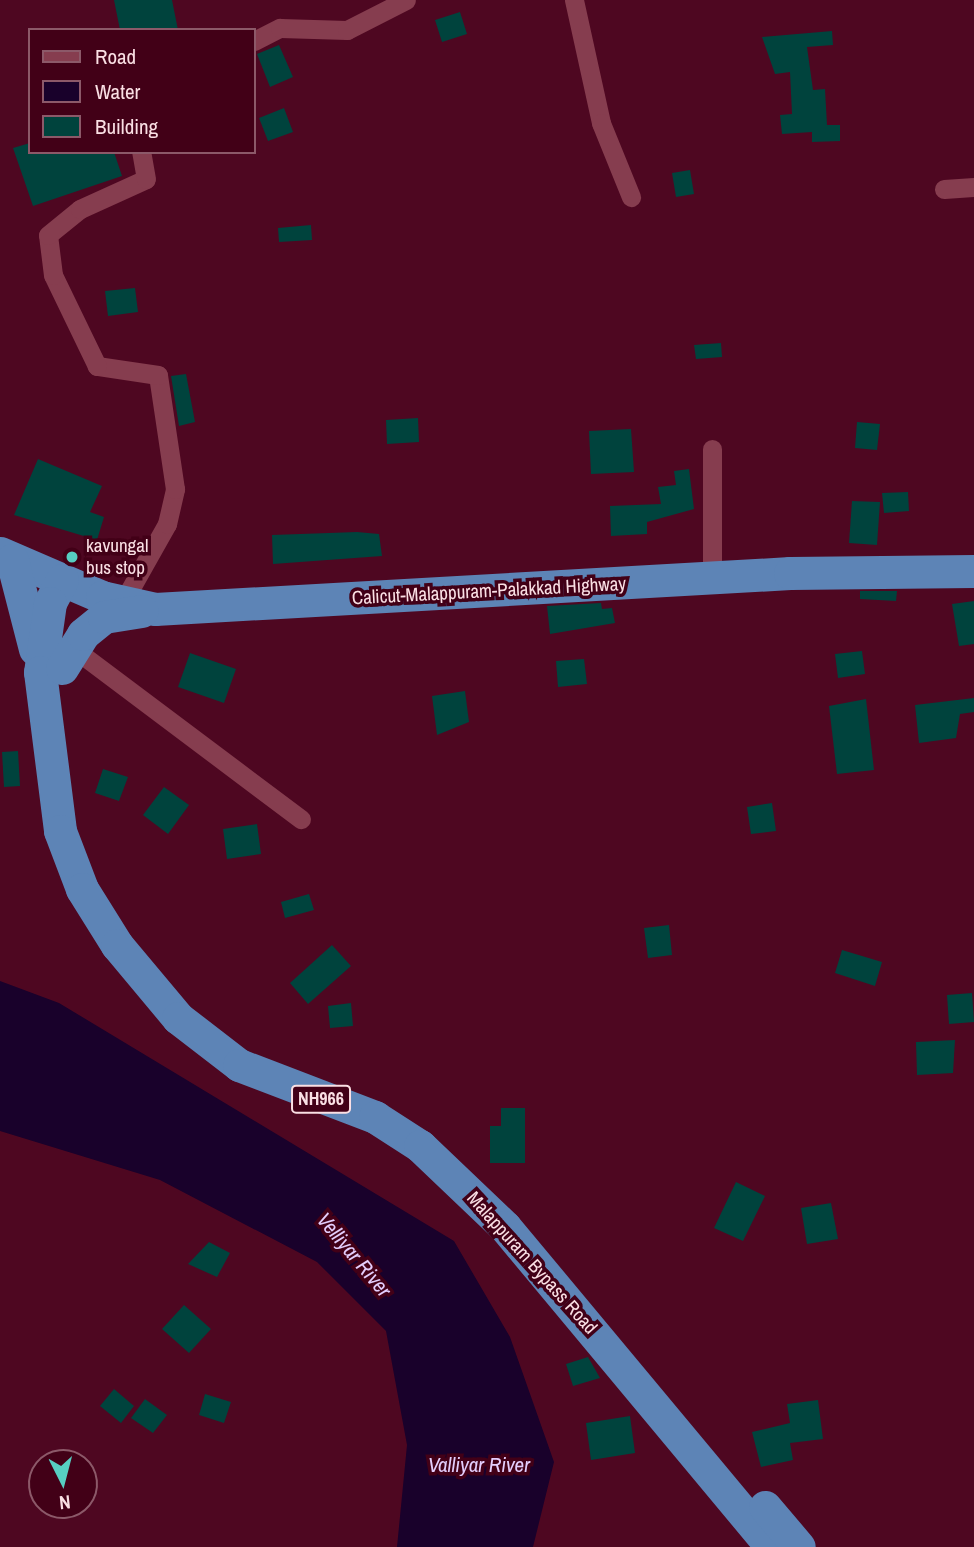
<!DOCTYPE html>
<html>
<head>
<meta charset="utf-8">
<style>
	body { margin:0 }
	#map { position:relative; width:974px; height:1547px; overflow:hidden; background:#4e0721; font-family:"Archivo Narrow",sans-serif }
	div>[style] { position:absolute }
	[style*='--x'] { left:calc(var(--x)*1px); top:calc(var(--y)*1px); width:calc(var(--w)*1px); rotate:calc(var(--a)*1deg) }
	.water>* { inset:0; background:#19012b }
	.building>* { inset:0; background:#00433d }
	.minor>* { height:19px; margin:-9.5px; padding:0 9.5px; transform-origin:9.5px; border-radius:9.5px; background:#863d4f }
	.trunk>* { height:33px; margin:-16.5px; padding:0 16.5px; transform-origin:16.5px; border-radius:16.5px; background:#5d84b6 }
	.dots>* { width:19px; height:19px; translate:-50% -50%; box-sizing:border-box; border:4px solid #420017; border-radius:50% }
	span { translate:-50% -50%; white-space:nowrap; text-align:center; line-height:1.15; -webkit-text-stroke:7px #420017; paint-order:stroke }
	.shield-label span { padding:2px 5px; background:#420017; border:2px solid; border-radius:5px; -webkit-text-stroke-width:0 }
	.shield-label { font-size:18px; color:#fadfe4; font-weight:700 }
	.poi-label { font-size:19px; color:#fadfe4 }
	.left { translate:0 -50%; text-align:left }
	.street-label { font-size:19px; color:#fadfe4 }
	.water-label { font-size:21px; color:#e4cefd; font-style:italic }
	.legend { position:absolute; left:28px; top:28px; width:228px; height:126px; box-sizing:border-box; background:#420017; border:2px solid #8c5969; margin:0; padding:9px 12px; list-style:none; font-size:21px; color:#fadfe4 }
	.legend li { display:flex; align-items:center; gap:14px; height:35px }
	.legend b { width:35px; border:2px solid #8c5969 }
	.north { position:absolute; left:28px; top:1449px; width:70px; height:70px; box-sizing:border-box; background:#420017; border:2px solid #8c5969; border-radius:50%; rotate:174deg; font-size:19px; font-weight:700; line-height:28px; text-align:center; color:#fadfe4 }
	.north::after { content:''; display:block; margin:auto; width:24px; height:32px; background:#57cec2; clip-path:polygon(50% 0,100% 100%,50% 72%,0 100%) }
</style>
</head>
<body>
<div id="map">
	<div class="water">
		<i style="clip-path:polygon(0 981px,59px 1003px,454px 1241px,510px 1337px,554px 1462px,533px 1547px,397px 1547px,407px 1445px,386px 1331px,317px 1262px,160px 1180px,0 1131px)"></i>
	</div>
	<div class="building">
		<i style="clip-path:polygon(114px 0,172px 0,178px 30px,120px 30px)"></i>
		<i style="clip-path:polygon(460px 12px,467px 34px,442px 42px,435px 20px)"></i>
		<i style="clip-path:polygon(832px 31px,833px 45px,807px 47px,813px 90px,825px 89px,827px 125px,840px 125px,840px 141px,812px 142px,812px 132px,782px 134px,780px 115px,792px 114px,790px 72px,775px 74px,762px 37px)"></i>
		<i style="clip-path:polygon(279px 45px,293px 77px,270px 87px,257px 54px)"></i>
		<i style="clip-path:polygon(284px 108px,293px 132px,268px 141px,259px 118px)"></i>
		<i style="clip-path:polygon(30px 143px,30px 152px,114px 152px,122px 176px,33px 206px,13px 148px)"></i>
		<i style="clip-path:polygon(690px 170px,694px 194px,676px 197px,672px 173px)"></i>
		<i style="clip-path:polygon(311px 225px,312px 240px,279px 242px,278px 228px)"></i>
		<i style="clip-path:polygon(135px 288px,138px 312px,108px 316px,105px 291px)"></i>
		<i style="clip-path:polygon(721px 343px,722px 357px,696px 359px,694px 345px)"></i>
		<i style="clip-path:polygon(186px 374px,195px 422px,179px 426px,171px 376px)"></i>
		<i style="clip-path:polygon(418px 418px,419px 442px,387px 444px,386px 420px)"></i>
		<i style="clip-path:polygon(857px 422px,880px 424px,877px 450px,855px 448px)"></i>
		<i style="clip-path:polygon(631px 429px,634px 472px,591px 474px,589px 431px)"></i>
		<i style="clip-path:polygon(38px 459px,102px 486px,90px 512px,104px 517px,97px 540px,14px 515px)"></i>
		<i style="clip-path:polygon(689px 469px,694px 509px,647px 522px,647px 534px,611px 536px,610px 506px,661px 504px,658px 487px,676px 485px,674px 471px)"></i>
		<i style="clip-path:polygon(908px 492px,909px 511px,884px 513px,882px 493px)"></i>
		<i style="clip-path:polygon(852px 501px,880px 502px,877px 545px,849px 543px)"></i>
		<i style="clip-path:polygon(357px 532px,379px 534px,382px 556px,273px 564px,272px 535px)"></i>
		<i style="clip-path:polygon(860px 591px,897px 591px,896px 601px,860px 599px)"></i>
		<i style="clip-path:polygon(974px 601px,974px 644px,959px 646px,952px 604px)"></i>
		<i style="clip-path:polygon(601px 603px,602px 609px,612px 608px,615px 623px,550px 634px,547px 606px)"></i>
		<i style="clip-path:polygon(862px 651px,865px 674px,838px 678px,835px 654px)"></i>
		<i style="clip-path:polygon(190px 653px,236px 669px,224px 703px,178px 687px)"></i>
		<i style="clip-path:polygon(584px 659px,587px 684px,558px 687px,556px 661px)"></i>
		<i style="clip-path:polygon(465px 691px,469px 722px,437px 735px,432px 696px)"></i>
		<i style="clip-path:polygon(974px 698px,974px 712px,960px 714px,956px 738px,919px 743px,915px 705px)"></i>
		<i style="clip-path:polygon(866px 699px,874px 770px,837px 774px,829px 706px)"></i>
		<i style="clip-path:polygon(18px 751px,20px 786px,4px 787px,2px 752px)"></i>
		<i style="clip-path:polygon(103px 769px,128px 777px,119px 801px,95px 793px)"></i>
		<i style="clip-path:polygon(164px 787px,189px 805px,168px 834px,143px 815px)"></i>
		<i style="clip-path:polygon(772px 803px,776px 831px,751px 834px,747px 807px)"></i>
		<i style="clip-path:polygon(257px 824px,261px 854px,227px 859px,223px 829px)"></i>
		<i style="clip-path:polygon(309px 894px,314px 910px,285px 918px,281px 902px)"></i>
		<i style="clip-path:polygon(669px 925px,672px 955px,648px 958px,644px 928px)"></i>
		<i style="clip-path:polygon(332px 945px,351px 966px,308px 1004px,290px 983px)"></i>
		<i style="clip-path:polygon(842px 950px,882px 962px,875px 986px,835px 973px)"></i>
		<i style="clip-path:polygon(972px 993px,974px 1022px,949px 1024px,947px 995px)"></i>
		<i style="clip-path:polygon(351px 1003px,353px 1026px,330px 1028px,328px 1006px)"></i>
		<i style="clip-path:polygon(955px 1040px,953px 1073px,917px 1075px,916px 1042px)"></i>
		<i style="clip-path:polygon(501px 1108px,525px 1108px,525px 1163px,490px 1163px,490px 1126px,501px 1126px)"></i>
		<i style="clip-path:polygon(736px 1182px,765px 1196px,743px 1241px,714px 1228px)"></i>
		<i style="clip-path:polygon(831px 1203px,838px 1239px,807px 1244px,801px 1208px)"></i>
		<i style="clip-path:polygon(209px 1242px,230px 1253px,217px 1277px,188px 1264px)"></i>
		<i style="clip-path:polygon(184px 1305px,211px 1329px,189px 1353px,162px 1329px)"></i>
		<i style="clip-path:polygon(588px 1357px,600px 1378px,573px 1386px,566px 1364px)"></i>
		<i style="clip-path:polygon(114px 1389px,134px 1406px,121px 1423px,100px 1406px)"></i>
		<i style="clip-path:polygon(205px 1394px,231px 1402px,224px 1423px,199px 1415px)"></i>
		<i style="clip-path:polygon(145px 1399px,167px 1415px,153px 1433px,131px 1418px)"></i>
		<i style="clip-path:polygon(818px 1400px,823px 1439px,790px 1443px,793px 1460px,761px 1467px,752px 1432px,790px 1423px,787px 1404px)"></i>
		<i style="clip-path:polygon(630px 1416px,635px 1453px,591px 1460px,586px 1423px)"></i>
	</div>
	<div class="minor">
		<i style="--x:574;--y:0;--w:126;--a:77.6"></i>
		<i style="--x:601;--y:123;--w:80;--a:67.9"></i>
		<i style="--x:254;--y:41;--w:29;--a:-27"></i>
		<i style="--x:280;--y:28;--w:67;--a:1.7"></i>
		<i style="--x:347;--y:30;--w:66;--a:-27"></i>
		<i style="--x:944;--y:189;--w:30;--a:-4"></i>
		<i style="--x:712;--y:449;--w:129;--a:90"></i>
		<i style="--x:123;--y:602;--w:90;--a:-60.6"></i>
		<i style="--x:167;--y:524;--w:36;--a:-77"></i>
		<i style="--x:175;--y:489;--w:115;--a:-98.5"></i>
		<i style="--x:158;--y:375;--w:62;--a:-171.6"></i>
		<i style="--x:97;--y:366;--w:101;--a:-115.8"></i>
		<i style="--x:53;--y:275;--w:40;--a:-97.1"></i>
		<i style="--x:48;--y:235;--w:41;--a:-39.1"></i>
		<i style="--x:80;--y:209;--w:72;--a:-24.4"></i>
		<i style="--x:146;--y:179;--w:27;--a:-100"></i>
		<i style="--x:73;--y:648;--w:285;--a:36.9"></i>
	</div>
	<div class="trunk">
		<i style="--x:0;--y:553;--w:111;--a:23.3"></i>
		<i style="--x:102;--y:597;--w:54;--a:12.8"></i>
		<i style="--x:155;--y:609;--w:636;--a:-3.24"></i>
		<i style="--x:790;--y:573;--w:184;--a:-0.6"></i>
		<i style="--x:12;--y:560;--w:92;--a:75.5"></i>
		<i style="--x:62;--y:580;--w:26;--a:118"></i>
		<i style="--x:50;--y:603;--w:70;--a:98.2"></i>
		<i style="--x:40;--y:672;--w:160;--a:82.8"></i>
		<i style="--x:60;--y:831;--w:62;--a:69.2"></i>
		<i style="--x:82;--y:889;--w:66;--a:58"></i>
		<i style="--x:117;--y:945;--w:95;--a:50.1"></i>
		<i style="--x:178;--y:1018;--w:77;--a:37.6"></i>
		<i style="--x:239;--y:1065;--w:146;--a:20.9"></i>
		<i style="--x:375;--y:1117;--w:54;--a:32.8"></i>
		<i style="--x:420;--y:1146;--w:117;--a:43.6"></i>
		<i style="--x:505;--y:1227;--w:417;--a:50.2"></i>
		<i style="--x:62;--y:668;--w:40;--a:-58"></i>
		<i style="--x:83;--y:634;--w:27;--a:-39"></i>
		<i style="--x:104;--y:617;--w:38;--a:-9"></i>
		<i style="--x:765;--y:1507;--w:52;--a:49.6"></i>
	</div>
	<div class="dots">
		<i style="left:72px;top:557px;background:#57cec2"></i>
	</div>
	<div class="shield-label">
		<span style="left:321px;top:1099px">NH966</span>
	</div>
	<div class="poi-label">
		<span class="left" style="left:86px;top:557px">kavungal<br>bus stop</span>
	</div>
	<div class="street-label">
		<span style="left:489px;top:591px;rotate:-3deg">Calicut-Malappuram-Palakkad Highway</span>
		<span style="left:532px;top:1263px;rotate:48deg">Malappuram Bypass Road</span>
	</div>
	<div class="water-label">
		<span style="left:354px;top:1255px;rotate:50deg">Velliyar River</span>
		<span style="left:479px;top:1465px">Valliyar River</span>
	</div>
	<ul class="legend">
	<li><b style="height:9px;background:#863d4f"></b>Road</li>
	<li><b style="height:19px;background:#19012b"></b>Water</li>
	<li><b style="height:19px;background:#00433d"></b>Building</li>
	</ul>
	<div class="north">N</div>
</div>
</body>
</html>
